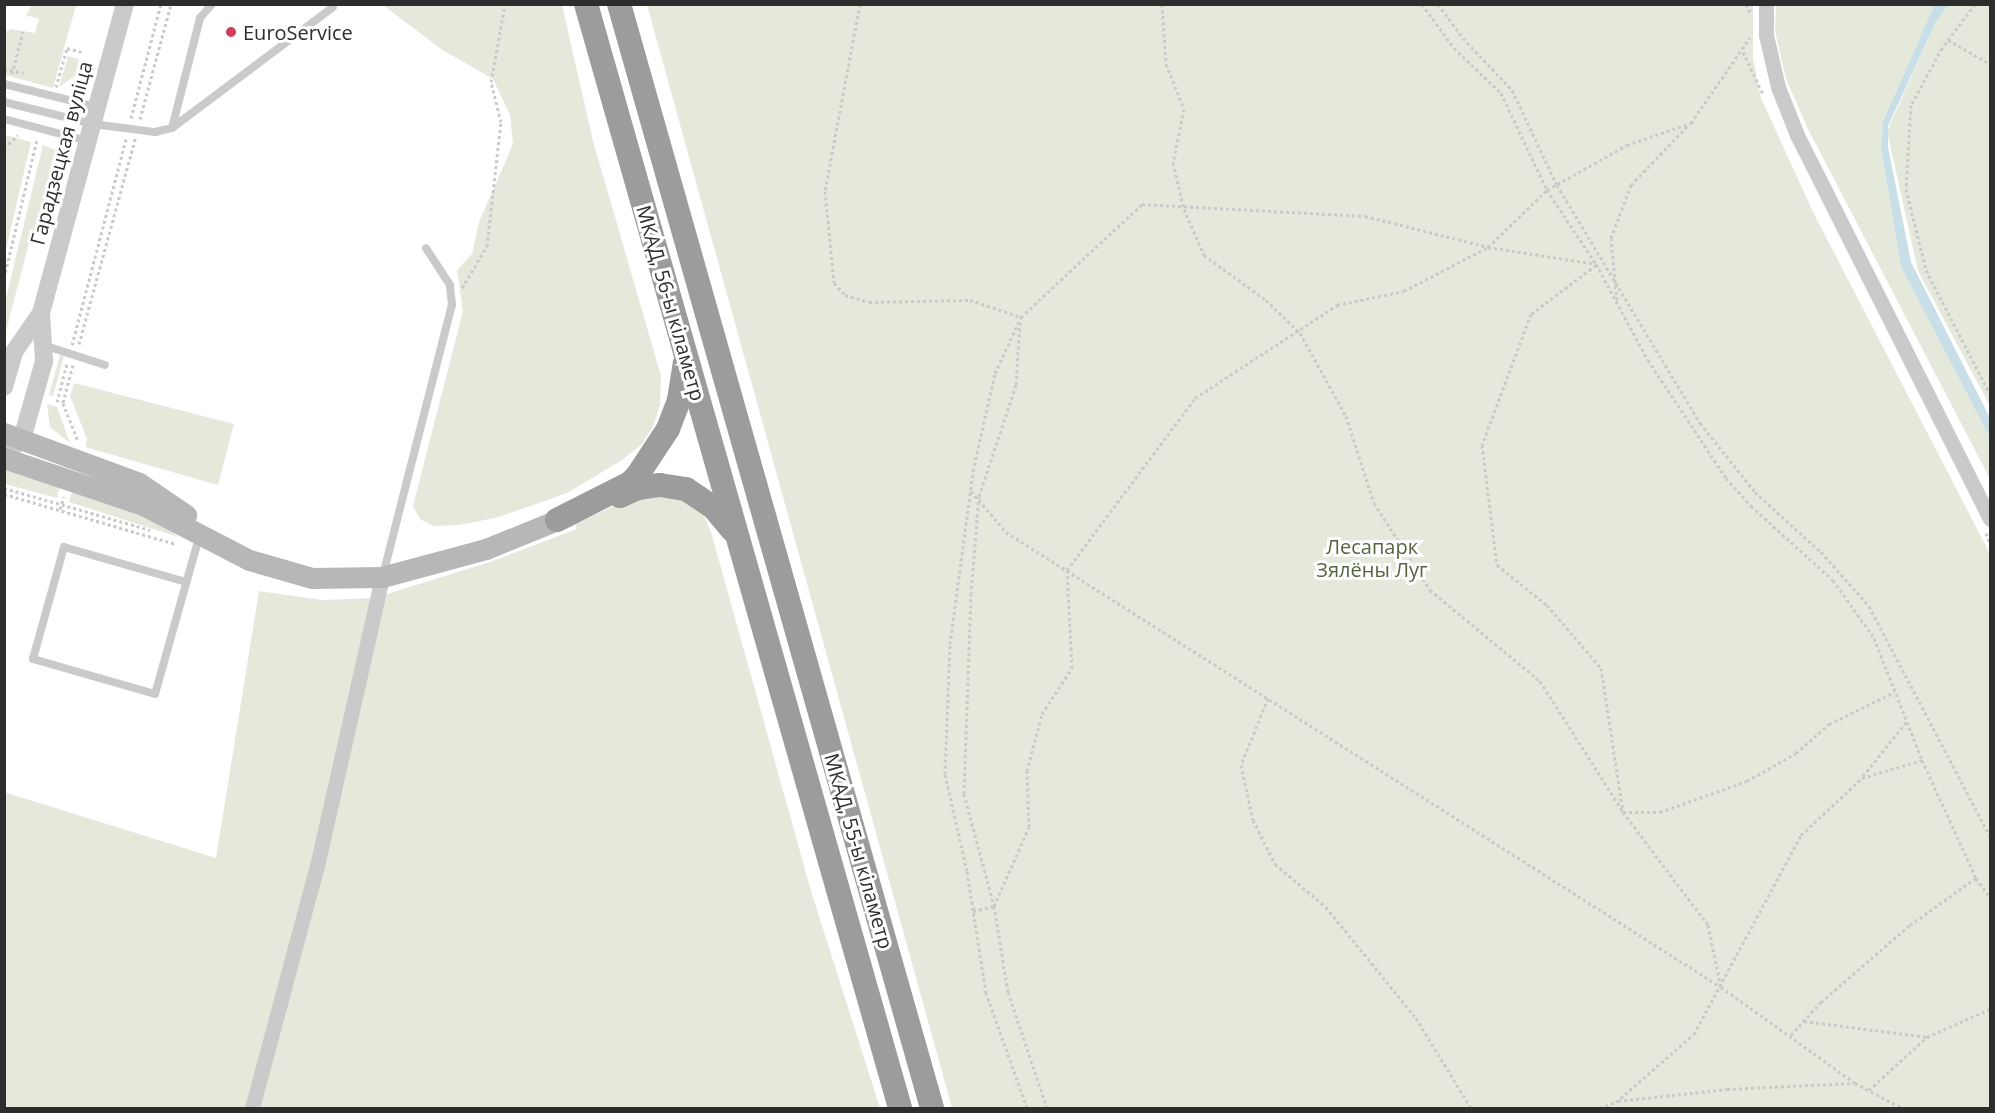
<!DOCTYPE html>
<html>
<head>
<meta charset="utf-8">
<style>
	body { margin:0 }
	#map { position:relative; width:1995px; height:1113px; overflow:hidden; background:#fff; font-family:"Open Sans",sans-serif }
	div>[style] { position:absolute }
	[style*='--x'] { left:calc(var(--x)*1px); top:calc(var(--y)*1px); width:calc(var(--w)*1px); rotate:calc(var(--a)*1deg) }
	.green>* { inset:0; background:#e4e9db }
	.water>* { inset:0; background:#c8dfe8 }
	.path>* { height:3px; margin-top:-1.5px; transform-origin:0; background:repeating-linear-gradient(90deg,#cacaca 0 3px,transparent 0 6px) }
	.service>* { height:8px; margin:-4px; padding:0 4px; transform-origin:4px; border-radius:4px; background:#cacaca }
	.minor>* { height:15px; margin:-7.5px; padding:0 7.5px; transform-origin:7.5px; border-radius:7.5px; background:#cacaca }
	.tertiary>* { height:18px; margin:-9px; padding:0 9px; transform-origin:9px; border-radius:9px; background:#cacaca }
	.secondary>* { height:21px; margin:-10.5px; padding:0 10.5px; transform-origin:10.5px; border-radius:10.5px; background:#b7b7b7 }
	.trunk>* { height:24px; margin:-12px; padding:0 12px; transform-origin:12px; border-radius:12px; background:#9c9c9c }
	.dots>* { width:16px; height:16px; translate:-50% -50%; box-sizing:border-box; border:3px solid #fff; border-radius:50% }
	span { translate:-50% -50%; white-space:nowrap; text-align:center; line-height:1.15; -webkit-text-stroke:6px #fff; paint-order:stroke }
	.poi-label { font-size:20px; color:#2d2d2d }
	.left { translate:0 -50%; text-align:left }
	.street-label { font-size:20px; color:#2d2d2d }
	.park-label { font-size:20px; color:#54643e }
	.frame { position:absolute; inset:0; border:6px solid #2d2d2d; pointer-events:none }
</style>
</head>
<body>
<div id="map">
	<div class="green">
		<i style="clip-path:polygon(33px 4px,76px 5px,53px 88px,5px 75px,5px 32px,11px 29px,35px 33px,39px 19px,26px 15px)"></i>
		<i style="clip-path:polygon(383px 5px,562px 5px,593px 141px,661px 376px,660px 405px,653px 427px,641px 445px,622px 460px,567px 493px,499px 517px,460px 525px,433px 526px,420px 519px,413px 506px,463px 311px,457px 270px,472px 254px,479px 222px,513px 144px,510px 115px,493px 79px,441px 49px)"></i>
		<i style="clip-path:polygon(647px 5px,1753px 5px,1753px 58px,1761px 98px,1812px 210px,1990px 554px,1990px 1108px,952px 1108px)"></i>
		<i style="clip-path:polygon(1776px 5px,1935px 5px,1883px 121px,1881px 147px,1901px 267px,1990px 438px,1990px 479px,1808px 129px,1786px 79px,1775px 31px)"></i>
		<i style="clip-path:polygon(1948px 5px,1990px 5px,1990px 406px,1918px 271px,1887px 131px,1935px 24px)"></i>
		<i style="clip-path:polygon(68px 56px,79px 59px,75px 76px,59px 87px)"></i>
		<i style="clip-path:polygon(5px 135px,31px 142px,5px 254px,4px 135px)"></i>
		<i style="clip-path:polygon(43px 145px,58px 151px,61px 166px,30px 239px,5px 335px,5px 302px)"></i>
		<i style="clip-path:polygon(60px 355px,64px 356px,53px 396px,49px 395px)"></i>
		<i style="clip-path:polygon(74px 383px,234px 424px,218px 485px,85px 447px,87px 439px,70px 396px)"></i>
		<i style="clip-path:polygon(47px 404px,57px 407px,70px 443px,50px 427px)"></i>
		<i style="clip-path:polygon(4px 469px,61px 481px,57px 498px,5px 484px)"></i>
		<i style="clip-path:polygon(74px 485px,152px 517px,178px 537px,69px 502px)"></i>
		<i style="clip-path:polygon(651px 489px,680px 495px,701px 509px,711px 532px,811px 891px,880px 1108px,5px 1108px,4px 792px,216px 858px,259px 591px,322px 600px,374px 598px,487px 563px,577px 529px,575px 524px)"></i>
	</div>
	<div class="water">
		<i style="clip-path:polygon(1935px 4px,1948px 5px,1935px 24px,1888px 126px,1888px 147px,1911px 262px,1990px 418px,1990px 438px,1901px 267px,1881px 147px,1883px 121px)"></i>
	</div>
	<div class="path">
		<i style="--x:860;--y:4;--w:190;--a:100.6"></i>
		<i style="--x:825;--y:191;--w:92;--a:84.4"></i>
		<i style="--x:834;--y:283;--w:16;--a:47"></i>
		<i style="--x:845;--y:295;--w:25;--a:16"></i>
		<i style="--x:869;--y:302;--w:101;--a:-1.1"></i>
		<i style="--x:970;--y:300;--w:54;--a:18.4"></i>
		<i style="--x:1162;--y:4;--w:60;--a:86.2"></i>
		<i style="--x:1166;--y:64;--w:48;--a:68.2"></i>
		<i style="--x:1184;--y:109;--w:55;--a:101.5"></i>
		<i style="--x:1173;--y:163;--w:47;--a:76.6"></i>
		<i style="--x:1184;--y:209;--w:50;--a:66.5"></i>
		<i style="--x:1204;--y:255;--w:77;--a:36"></i>
		<i style="--x:1266;--y:300;--w:47;--a:44.1"></i>
		<i style="--x:1300;--y:333;--w:95;--a:61"></i>
		<i style="--x:1346;--y:416;--w:91;--a:72.2"></i>
		<i style="--x:1374;--y:503;--w:103;--a:57.2"></i>
		<i style="--x:1430;--y:590;--w:143;--a:39.6"></i>
		<i style="--x:1540;--y:681;--w:155;--a:57.6"></i>
		<i style="--x:1623;--y:812;--w:141;--a:53"></i>
		<i style="--x:1708;--y:925;--w:63;--a:78.2"></i>
		<i style="--x:1422;--y:4;--w:54;--a:54"></i>
		<i style="--x:1454;--y:48;--w:65;--a:43.8"></i>
		<i style="--x:1501;--y:93;--w:107;--a:64.6"></i>
		<i style="--x:1547;--y:190;--w:89;--a:56.5"></i>
		<i style="--x:1596;--y:264;--w:109;--a:61.6"></i>
		<i style="--x:1648;--y:360;--w:141;--a:56.5"></i>
		<i style="--x:1726;--y:478;--w:38;--a:48"></i>
		<i style="--x:1751;--y:506;--w:110;--a:42.1"></i>
		<i style="--x:1833;--y:580;--w:71;--a:54.7"></i>
		<i style="--x:1874;--y:638;--w:131;--a:68.5"></i>
		<i style="--x:1922;--y:760;--w:130;--a:65.4"></i>
		<i style="--x:1976;--y:878;--w:24;--a:54"></i>
		<i style="--x:1438;--y:4;--w:42;--a:53.7"></i>
		<i style="--x:1463;--y:38;--w:71;--a:46.7"></i>
		<i style="--x:1512;--y:90;--w:105;--a:64.7"></i>
		<i style="--x:1557;--y:185;--w:278;--a:59"></i>
		<i style="--x:1700;--y:423;--w:88;--a:51.4"></i>
		<i style="--x:1755;--y:492;--w:89;--a:42.3"></i>
		<i style="--x:1821;--y:552;--w:72;--a:48.4"></i>
		<i style="--x:1869;--y:606;--w:260;--a:62.3"></i>
		<i style="--x:1746;--y:4;--w:9;--a:63"></i>
		<i style="--x:1975;--y:4;--w:55;--a:126.9"></i>
		<i style="--x:1942;--y:48;--w:65;--a:118.5"></i>
		<i style="--x:1911;--y:105;--w:84;--a:93.4"></i>
		<i style="--x:1906;--y:189;--w:83;--a:76.1"></i>
		<i style="--x:1926;--y:270;--w:140;--a:62.7"></i>
		<i style="--x:1948;--y:40;--w:48;--a:29.7"></i>
		<i style="--x:1743;--y:52;--w:47;--a:64.5"></i>
		<i style="--x:4;--y:69;--w:20;--a:11"></i>
		<i style="--x:12;--y:74;--w:44;--a:-75.7"></i>
		<i style="--x:56;--y:87;--w:41;--a:-74.2"></i>
		<i style="--x:67;--y:48;--w:16;--a:15"></i>
		<i style="--x:131;--y:118;--w:118;--a:-75.3"></i>
		<i style="--x:140;--y:119;--w:119;--a:-74.9"></i>
		<i style="--x:4;--y:148;--w:19;--a:-43"></i>
		<i style="--x:1596;--y:265;--w:81;--a:143"></i>
		<i style="--x:1531;--y:314;--w:140;--a:110.5"></i>
		<i style="--x:1482;--y:445;--w:121;--a:82.9"></i>
		<i style="--x:1497;--y:565;--w:64;--a:38.7"></i>
		<i style="--x:1547;--y:605;--w:83;--a:49.4"></i>
		<i style="--x:1601;--y:668;--w:146;--a:81.3"></i>
		<i style="--x:1623;--y:812;--w:37;--a:0"></i>
		<i style="--x:1660;--y:812;--w:92;--a:-19.6"></i>
		<i style="--x:1747;--y:781;--w:56;--a:-29.7"></i>
		<i style="--x:1796;--y:753;--w:44;--a:-41.3"></i>
		<i style="--x:1829;--y:724;--w:73;--a:-25.9"></i>
		<i style="--x:4;--y:278;--w:142;--a:-76.6"></i>
		<i style="--x:462;--y:288;--w:49;--a:-59.2"></i>
		<i style="--x:487;--y:246;--w:125;--a:-83.6"></i>
		<i style="--x:501;--y:122;--w:41;--a:-104"></i>
		<i style="--x:491;--y:82;--w:79;--a:-79.8"></i>
		<i style="--x:1617;--y:300;--w:62;--a:-95.5"></i>
		<i style="--x:1611;--y:238;--w:57;--a:-69.3"></i>
		<i style="--x:1631;--y:185;--w:84;--a:-46.4"></i>
		<i style="--x:1020;--y:322;--w:63;--a:93.6"></i>
		<i style="--x:1016;--y:385;--w:117;--a:108.4"></i>
		<i style="--x:979;--y:496;--w:97;--a:94.7"></i>
		<i style="--x:971;--y:593;--w:201;--a:92"></i>
		<i style="--x:964;--y:794;--w:116;--a:75"></i>
		<i style="--x:994;--y:906;--w:87;--a:80.8"></i>
		<i style="--x:1008;--y:992;--w:122;--a:71.4"></i>
		<i style="--x:79;--y:344;--w:213;--a:-74.7"></i>
		<i style="--x:72;--y:345;--w:213;--a:-75.3"></i>
		<i style="--x:73;--y:365;--w:39;--a:105"></i>
		<i style="--x:63;--y:403;--w:41;--a:68.5"></i>
		<i style="--x:57;--y:402;--w:40;--a:-75.6"></i>
		<i style="--x:4;--y:488;--w:152;--a:16"></i>
		<i style="--x:971;--y:491;--w:54;--a:49.5"></i>
		<i style="--x:1006;--y:532;--w:847;--a:32.47"></i>
		<i style="--x:1721;--y:987;--w:165;--a:35.6"></i>
		<i style="--x:1855;--y:1083;--w:53;--a:28"></i>
		<i style="--x:4;--y:494;--w:179;--a:16.2"></i>
		<i style="--x:60;--y:509;--w:13;--a:-72"></i>
		<i style="--x:1986;--y:533;--w:11;--a:68"></i>
		<i style="--x:1268;--y:698;--w:72;--a:111.9"></i>
		<i style="--x:1241;--y:765;--w:56;--a:77.7"></i>
		<i style="--x:1253;--y:820;--w:49;--a:63.4"></i>
		<i style="--x:1275;--y:864;--w:67;--a:40.1"></i>
		<i style="--x:1326;--y:907;--w:143;--a:51"></i>
		<i style="--x:1416;--y:1018;--w:105;--a:58.6"></i>
		<i style="--x:1863;--y:776;--w:70;--a:-51.3"></i>
		<i style="--x:973;--y:911;--w:22;--a:-13"></i>
		<i style="--x:994;--y:906;--w:86;--a:-66.1"></i>
		<i style="--x:1029;--y:827;--w:56;--a:-92"></i>
		<i style="--x:1027;--y:771;--w:59;--a:-75.3"></i>
		<i style="--x:1042;--y:714;--w:55;--a:-56.9"></i>
		<i style="--x:1072;--y:668;--w:98;--a:-92.9"></i>
		<i style="--x:1067;--y:570;--w:214;--a:-53.3"></i>
		<i style="--x:1195;--y:398;--w:170;--a:-33.2"></i>
		<i style="--x:1337;--y:305;--w:68;--a:-11.8"></i>
		<i style="--x:1404;--y:291;--w:95;--a:-27.6"></i>
		<i style="--x:1488;--y:247;--w:109;--a:8.9"></i>
		<i style="--x:1804;--y:1021;--w:124;--a:7.4"></i>
		<i style="--x:1927;--y:1037;--w:69;--a:-24"></i>
		<i style="--x:1791;--y:1035;--w:45;--a:-47.7"></i>
		<i style="--x:1821;--y:1002;--w:118;--a:-40.9"></i>
		<i style="--x:1910;--y:925;--w:81;--a:-35.5"></i>
		<i style="--x:1869;--y:1090;--w:79;--a:-42.4"></i>
		<i style="--x:1618;--y:1101;--w:110;--a:-6.3"></i>
		<i style="--x:1727;--y:1089;--w:127;--a:-2.7"></i>
		<i style="--x:1027;--y:1108;--w:122;--a:-109.6"></i>
		<i style="--x:986;--y:993;--w:123;--a:-98.9"></i>
		<i style="--x:967;--y:871;--w:99;--a:-102.8"></i>
		<i style="--x:945;--y:774;--w:130;--a:-87.8"></i>
		<i style="--x:950;--y:644;--w:175;--a:-82.4"></i>
		<i style="--x:973;--y:471;--w:100;--a:-77.3"></i>
		<i style="--x:995;--y:373;--w:62;--a:-65.1"></i>
		<i style="--x:1021;--y:317;--w:166;--a:-43"></i>
		<i style="--x:1142;--y:204;--w:223;--a:3.1"></i>
		<i style="--x:1365;--y:216;--w:127;--a:14.1"></i>
		<i style="--x:1488;--y:247;--w:82;--a:-44"></i>
		<i style="--x:1547;--y:190;--w:92;--a:-29.4"></i>
		<i style="--x:1627;--y:145;--w:68;--a:-19"></i>
		<i style="--x:1691;--y:123;--w:104;--a:-55.5"></i>
		<i style="--x:1600;--y:1108;--w:17;--a:-21"></i>
		<i style="--x:1616;--y:1102;--w:103;--a:-41.1"></i>
		<i style="--x:1694;--y:1034;--w:226;--a:-61.7"></i>
		<i style="--x:1801;--y:835;--w:83;--a:-43.1"></i>
		<i style="--x:1862;--y:778;--w:63;--a:-16.7"></i>
	</div>
	<div class="service">
		<i style="--x:4;--y:84;--w:95;--a:14"></i>
		<i style="--x:4;--y:102;--w:92;--a:13.9"></i>
		<i style="--x:93;--y:124;--w:63;--a:7.4"></i>
		<i style="--x:155;--y:132;--w:17;--a:-13"></i>
		<i style="--x:172;--y:128;--w:201;--a:-36.9"></i>
		<i style="--x:4;--y:119;--w:86;--a:14.8"></i>
		<i style="--x:172;--y:128;--w:114;--a:-75.7"></i>
		<i style="--x:200;--y:18;--w:18;--a:-49"></i>
		<i style="--x:43;--y:345;--w:65;--a:17.9"></i>
		<i style="--x:383;--y:575;--w:279;--a:-75.7"></i>
		<i style="--x:452;--y:305;--w:20;--a:-96"></i>
		<i style="--x:450;--y:285;--w:44;--a:-123"></i>
		<i style="--x:186;--y:582;--w:127;--a:-164"></i>
		<i style="--x:64;--y:547;--w:116;--a:105.5"></i>
		<i style="--x:33;--y:659;--w:127;--a:16"></i>
		<i style="--x:155;--y:694;--w:163;--a:-74.3"></i>
	</div>
	<div class="minor">
		<i style="--x:1766;--y:4;--w:31;--a:90"></i>
		<i style="--x:1766;--y:35;--w:53;--a:77"></i>
		<i style="--x:1778;--y:87;--w:52;--a:68.4"></i>
		<i style="--x:1797;--y:135;--w:430;--a:63.3"></i>
		<i style="--x:252;--y:1108;--w:251;--a:-75"></i>
		<i style="--x:317;--y:866;--w:296;--a:-77.3"></i>
	</div>
	<div class="tertiary">
		<i style="--x:4;--y:387;--w:36;--a:-74"></i>
		<i style="--x:14;--y:352;--w:47;--a:-55.3"></i>
		<i style="--x:41;--y:313;--w:320;--a:-74.8"></i>
		<i style="--x:12;--y:448;--w:13;--a:-42"></i>
		<i style="--x:22;--y:439;--w:81;--a:-74.2"></i>
		<i style="--x:44;--y:361;--w:48;--a:-93.6"></i>
	</div>
	<div class="secondary">
		<i style="--x:4;--y:433;--w:144;--a:20.3"></i>
		<i style="--x:139;--y:483;--w:57;--a:34.2"></i>
		<i style="--x:4;--y:458;--w:147;--a:18.7"></i>
		<i style="--x:143;--y:505;--w:119;--a:27.4"></i>
		<i style="--x:249;--y:560;--w:66;--a:15.9"></i>
		<i style="--x:312;--y:578;--w:70;--a:-0.8"></i>
		<i style="--x:382;--y:577;--w:108;--a:-15.1"></i>
		<i style="--x:486;--y:549;--w:77;--a:-22.2"></i>
	</div>
	<div class="trunk">
		<i style="--x:586;--y:4;--w:1148;--a:74.12"></i>
		<i style="--x:619;--y:4;--w:1148;--a:74.17"></i>
		<i style="--x:620;--y:496;--w:20;--a:-24"></i>
		<i style="--x:638;--y:488;--w:22;--a:-8"></i>
		<i style="--x:660;--y:485;--w:26;--a:9"></i>
		<i style="--x:686;--y:489;--w:32;--a:34"></i>
		<i style="--x:713;--y:507;--w:30;--a:50"></i>
		<i style="--x:557;--y:520;--w:82;--a:-26.9"></i>
		<i style="--x:630;--y:483;--w:10;--a:-45"></i>
		<i style="--x:637;--y:476;--w:56;--a:-56.6"></i>
		<i style="--x:668;--y:429;--w:31;--a:-69"></i>
		<i style="--x:679;--y:400;--w:37;--a:-81"></i>
	</div>
	<div class="dots">
		<i style="left:231px;top:32px;background:#d63c58"></i>
	</div>
	<div class="poi-label">
		<span class="left" style="left:243px;top:32px">EuroService</span>
	</div>
	<div class="street-label">
		<span style="left:61px;top:153px;rotate:-75deg">Гарадзецкая вуліца</span>
		<span style="left:671px;top:303px;rotate:74deg">МКАД, 56-ы кіламетр</span>
		<span style="left:859px;top:851px;rotate:74deg">МКАД, 55-ы кіламетр</span>
	</div>
	<div class="park-label">
		<span style="left:1372px;top:558px">Лесапарк<br>Зялёны Луг</span>
	</div>
	<div class="frame"></div>
</div>
</body>
</html>
